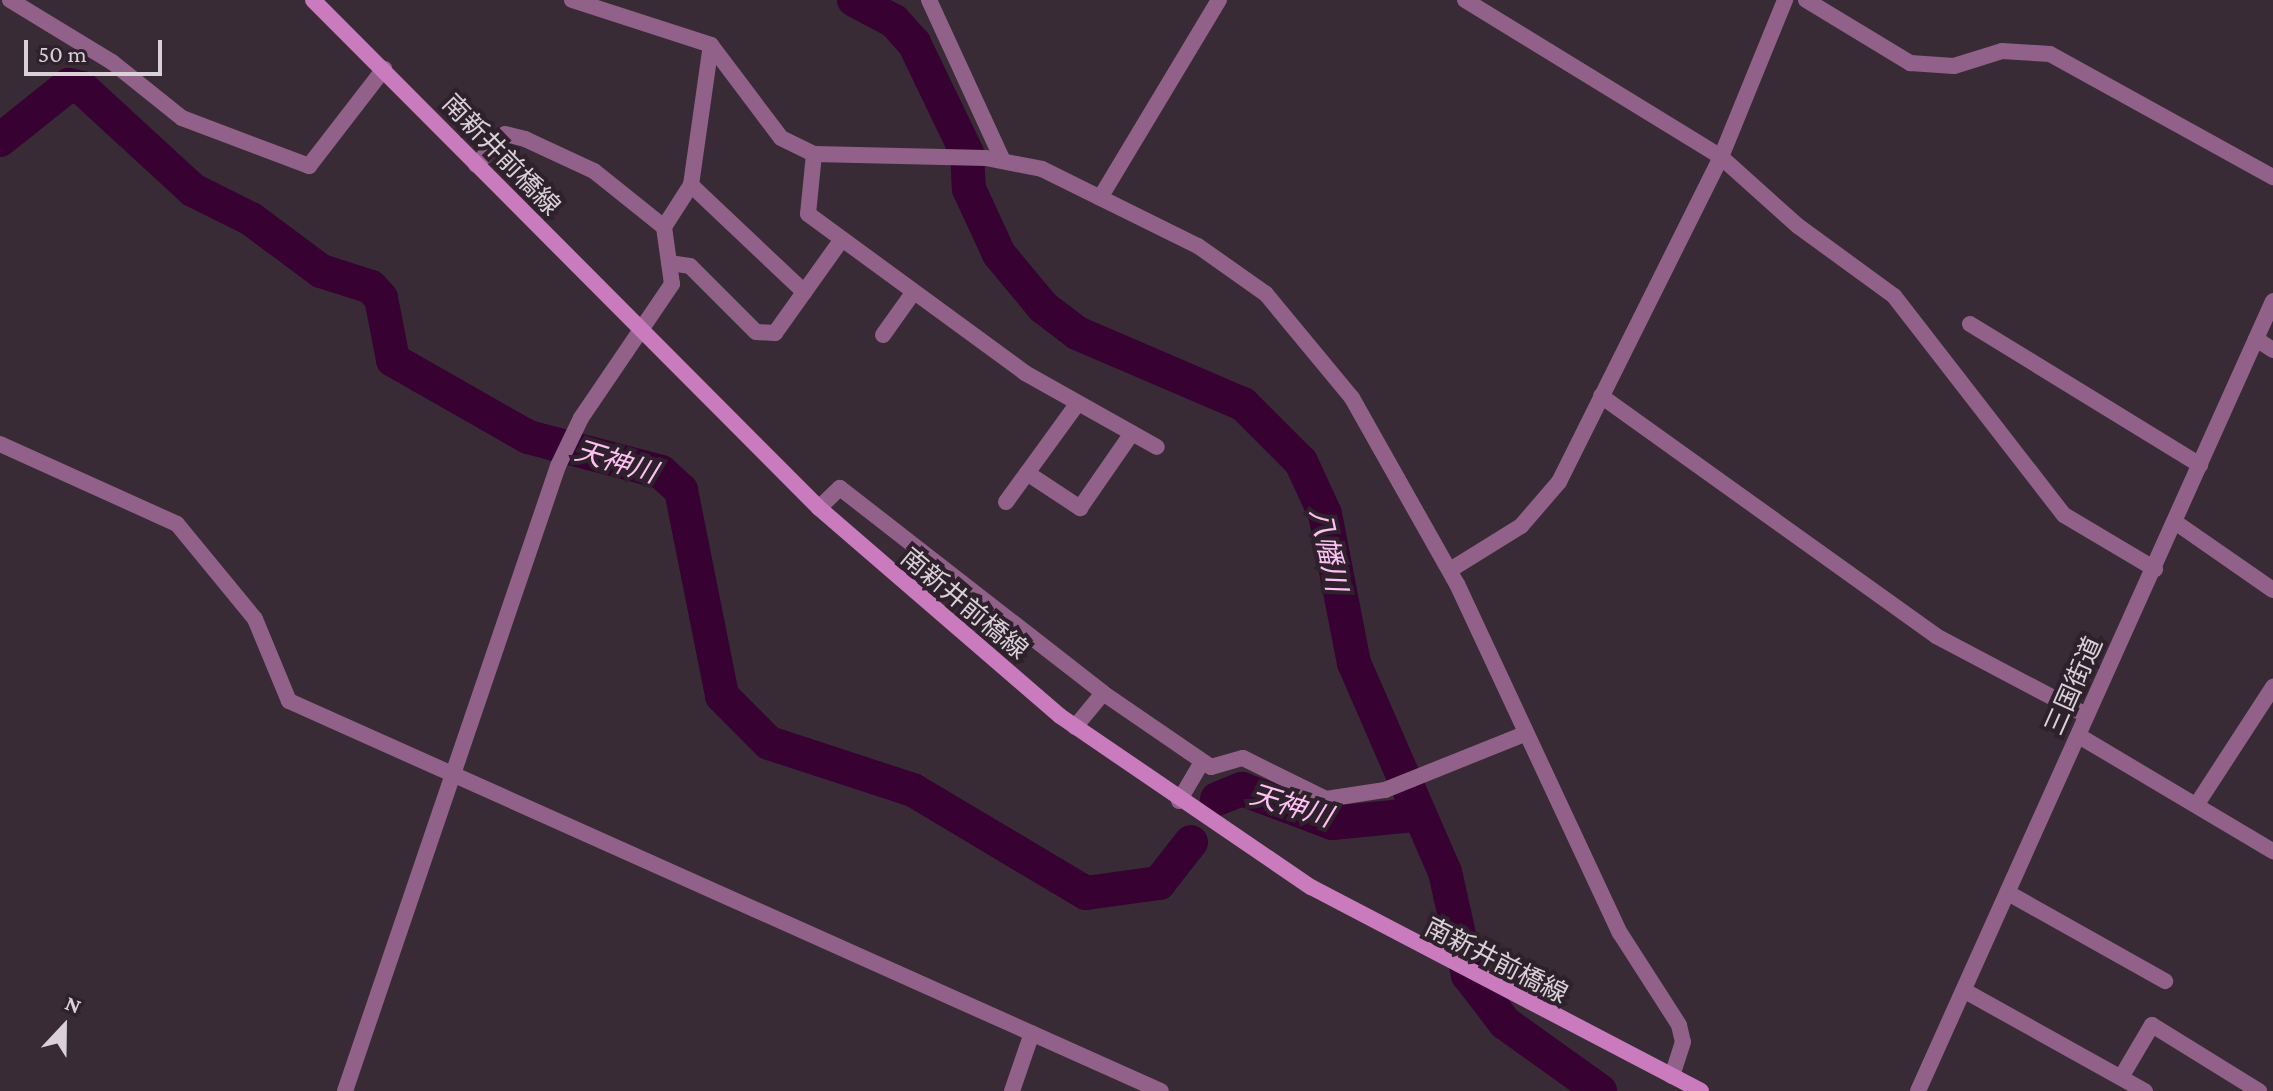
<!DOCTYPE html>
<html>
<head>
<meta charset="utf-8">
<style>
	body { margin:0 }
	#map { position:relative; width:2273px; height:1091px; overflow:hidden; background:#382b36; font-family:"Crimson Pro","Noto Sans JP",serif }
	div>[style] { position:absolute }
	[style*='--x'] { left:calc(var(--x)*1px); top:calc(var(--y)*1px); width:calc(var(--w)*1px); rotate:calc(var(--a)*1deg) }
	.river>* { height:34px; margin:-17px; padding:0 17px; transform-origin:17px; border-radius:17px; background:#370132 }
	.minor>* { height:16px; margin:-8px; padding:0 8px; transform-origin:8px; border-radius:8px; background:#92618a }
	.tertiary>* { height:16px; margin:-8px; padding:0 8px; transform-origin:8px; border-radius:8px; background:#92618a }
	.secondary>* { height:16px; margin:-8px; padding:0 8px; transform-origin:8px; border-radius:8px; background:#c97bbd }
	span { translate:-50% -50%; white-space:nowrap; text-align:center; line-height:1.15; -webkit-text-stroke:8px #2e212c; paint-order:stroke }
	.street-label { font-size:26px; color:#d9d1d7 }
	.water-label { font-size:28px; color:#fec0f3; font-style:italic }
	.north { position:absolute; left:24px; top:987px; width:80px; height:80px; -webkit-text-stroke:6px #2e212c; paint-order:stroke; rotate:22deg; font-size:22px; font-weight:700; line-height:32px; text-align:center; color:#d9d1d7 }
	.north::after { content:''; display:block; margin:auto; width:28px; height:36px; background:#d9d1d7; clip-path:polygon(50% 0,100% 100%,50% 72%,0 100%) }
	.scale { position:absolute; left:24px; top:40px; width:138px; height:36px; box-sizing:border-box; border:4px solid #d9d1d7; border-top:0; padding-left:10px; font-size:24px; line-height:28px; white-space:nowrap; color:#d9d1d7; -webkit-text-stroke:6px #2e212c; paint-order:stroke }
</style>
</head>
<body>
<div id="map">
	<div class="river">
		<i style="--x:854;--y:0;--w:45;--a:27.7"></i>
		<i style="--x:894;--y:21;--w:30;--a:48"></i>
		<i style="--x:914;--y:43;--w:122;--a:64.3"></i>
		<i style="--x:967;--y:153;--w:36;--a:87"></i>
		<i style="--x:969;--y:189;--w:72;--a:65.2"></i>
		<i style="--x:999;--y:254;--w:69;--a:50.3"></i>
		<i style="--x:1043;--y:307;--w:43;--a:37.4"></i>
		<i style="--x:1077;--y:333;--w:181;--a:23.2"></i>
		<i style="--x:1243;--y:404;--w:82;--a:45"></i>
		<i style="--x:1301;--y:462;--w:57;--a:65.2"></i>
		<i style="--x:1325;--y:514;--w:152;--a:79"></i>
		<i style="--x:1354;--y:663;--w:228;--a:66.5"></i>
		<i style="--x:1445;--y:872;--w:106;--a:77.4"></i>
		<i style="--x:1468;--y:975;--w:61;--a:52.4"></i>
		<i style="--x:1505;--y:1023;--w:117;--a:35.6"></i>
		<i style="--x:0;--y:140;--w:88;--a:-38.6"></i>
		<i style="--x:69;--y:85;--w:13;--a:13"></i>
		<i style="--x:82;--y:88;--w:151;--a:42.6"></i>
		<i style="--x:193;--y:190;--w:65;--a:26.6"></i>
		<i style="--x:251;--y:219;--w:87;--a:36.6"></i>
		<i style="--x:321;--y:271;--w:52;--a:17.7"></i>
		<i style="--x:371;--y:287;--w:15;--a:48"></i>
		<i style="--x:381;--y:298;--w:63;--a:79"></i>
		<i style="--x:393;--y:360;--w:155;--a:29.7"></i>
		<i style="--x:528;--y:437;--w:138;--a:14.7"></i>
		<i style="--x:661;--y:472;--w:27;--a:42"></i>
		<i style="--x:681;--y:490;--w:210;--a:78.7"></i>
		<i style="--x:722;--y:696;--w:66;--a:45"></i>
		<i style="--x:769;--y:743;--w:151;--a:18.1"></i>
		<i style="--x:913;--y:790;--w:201;--a:30.8"></i>
		<i style="--x:1086;--y:893;--w:74;--a:-7.8"></i>
		<i style="--x:1159;--y:883;--w:52;--a:-52"></i>
		<i style="--x:1217;--y:799;--w:27;--a:-22"></i>
		<i style="--x:1242;--y:789;--w:96;--a:20.7"></i>
		<i style="--x:1332;--y:823;--w:82;--a:-5.6"></i>
	</div>
	<div class="minor">
		<i style="--x:10;--y:0;--w:119;--a:31.3"></i>
		<i style="--x:112;--y:62;--w:90;--a:38.7"></i>
		<i style="--x:182;--y:118;--w:136;--a:20.7"></i>
		<i style="--x:309;--y:166;--w:123;--a:-52.3"></i>
		<i style="--x:572;--y:0;--w:146;--a:17.9"></i>
		<i style="--x:711;--y:45;--w:116;--a:53"></i>
		<i style="--x:781;--y:138;--w:37;--a:26"></i>
		<i style="--x:814;--y:154;--w:172;--a:1.3"></i>
		<i style="--x:986;--y:158;--w:57;--a:11.1"></i>
		<i style="--x:1042;--y:169;--w:174;--a:26.3"></i>
		<i style="--x:1198;--y:246;--w:83;--a:35.2"></i>
		<i style="--x:1266;--y:294;--w:135;--a:50.4"></i>
		<i style="--x:1352;--y:398;--w:214;--a:60.6"></i>
		<i style="--x:1457;--y:584;--w:385;--a:65"></i>
		<i style="--x:1620;--y:933;--w:109;--a:57.3"></i>
		<i style="--x:1679;--y:1025;--w:17;--a:77"></i>
		<i style="--x:1683;--y:1042;--w:36;--a:108"></i>
		<i style="--x:929;--y:0;--w:177;--a:65.3"></i>
		<i style="--x:1465;--y:0;--w:300;--a:31.5"></i>
		<i style="--x:1721;--y:157;--w:103;--a:41.9"></i>
		<i style="--x:1798;--y:226;--w:119;--a:36.1"></i>
		<i style="--x:1894;--y:296;--w:277;--a:52.2"></i>
		<i style="--x:2064;--y:515;--w:106;--a:30.7"></i>
		<i style="--x:1806;--y:0;--w:122;--a:31.2"></i>
		<i style="--x:1910;--y:63;--w:44;--a:3.9"></i>
		<i style="--x:1954;--y:66;--w:50;--a:-17.4"></i>
		<i style="--x:2002;--y:51;--w:48;--a:3.6"></i>
		<i style="--x:2050;--y:54;--w:255;--a:28.9"></i>
		<i style="--x:814;--y:154;--w:60;--a:95.7"></i>
		<i style="--x:808;--y:214;--w:269;--a:36.2"></i>
		<i style="--x:1025;--y:373;--w:151;--a:29.3"></i>
		<i style="--x:476;--y:165;--w:42;--a:-46.9"></i>
		<i style="--x:505;--y:134;--w:21;--a:14"></i>
		<i style="--x:525;--y:139;--w:76;--a:24.9"></i>
		<i style="--x:594;--y:171;--w:90;--a:38.7"></i>
		<i style="--x:691;--y:185;--w:156;--a:43.4"></i>
		<i style="--x:1100;--y:198;--w:231;--a:-59"></i>
		<i style="--x:669;--y:263;--w:21;--a:8"></i>
		<i style="--x:690;--y:266;--w:93;--a:45"></i>
		<i style="--x:756;--y:332;--w:19;--a:3"></i>
		<i style="--x:775;--y:333;--w:115;--a:-54.5"></i>
		<i style="--x:1970;--y:324;--w:270;--a:31.5"></i>
		<i style="--x:883;--y:335;--w:52;--a:-54.5"></i>
		<i style="--x:2256;--y:339;--w:20;--a:33"></i>
		<i style="--x:1601;--y:396;--w:412;--a:35.6"></i>
		<i style="--x:1936;--y:636;--w:170;--a:27.8"></i>
		<i style="--x:0;--y:444;--w:194;--a:24.3"></i>
		<i style="--x:177;--y:524;--w:123;--a:50.6"></i>
		<i style="--x:255;--y:619;--w:89;--a:67.5"></i>
		<i style="--x:289;--y:701;--w:955;--a:24.1"></i>
		<i style="--x:1027;--y:473;--w:64;--a:33.4"></i>
		<i style="--x:1080;--y:508;--w:91;--a:-55.3"></i>
		<i style="--x:1006;--y:502;--w:122;--a:-54"></i>
		<i style="--x:819;--y:508;--w:29;--a:-44"></i>
		<i style="--x:840;--y:488;--w:333;--a:37.9"></i>
		<i style="--x:1103;--y:693;--w:131;--a:34.4"></i>
		<i style="--x:1211;--y:767;--w:33;--a:-16"></i>
		<i style="--x:1243;--y:758;--w:93;--a:26.3"></i>
		<i style="--x:1326;--y:799;--w:60;--a:-8.7"></i>
		<i style="--x:1385;--y:790;--w:148;--a:-21.9"></i>
		<i style="--x:2175;--y:522;--w:119;--a:34.8"></i>
		<i style="--x:1450;--y:570;--w:84;--a:-31.8"></i>
		<i style="--x:1521;--y:526;--w:58;--a:-49.2"></i>
		<i style="--x:1559;--y:482;--w:363;--a:-63.5"></i>
		<i style="--x:1721;--y:157;--w:170;--a:-67.8"></i>
		<i style="--x:1075;--y:727;--w:44;--a:-50.5"></i>
		<i style="--x:2079;--y:736;--w:226;--a:30.7"></i>
		<i style="--x:1179;--y:801;--w:45;--a:-59.5"></i>
		<i style="--x:2197;--y:804;--w:140;--a:-57"></i>
		<i style="--x:2010;--y:894;--w:178;--a:29.3"></i>
		<i style="--x:1965;--y:991;--w:206;--a:29.1"></i>
		<i style="--x:2123;--y:1074;--w:57;--a:-59.4"></i>
		<i style="--x:2152;--y:1025;--w:126;--a:31.7"></i>
		<i style="--x:345;--y:1091;--w:660;--a:-71.18"></i>
		<i style="--x:558;--y:466;--w:53;--a:-64.4"></i>
		<i style="--x:581;--y:418;--w:162;--a:-55.8"></i>
		<i style="--x:672;--y:284;--w:58;--a:-98"></i>
		<i style="--x:664;--y:227;--w:50;--a:-57.3"></i>
		<i style="--x:691;--y:185;--w:141;--a:-81.9"></i>
		<i style="--x:1012;--y:1091;--w:61;--a:-71"></i>
	</div>
	<div class="tertiary">
		<i style="--x:1918;--y:1091;--w:866;--a:-65.8"></i>
	</div>
	<div class="secondary">
		<i style="--x:313;--y:0;--w:717;--a:45.11"></i>
		<i style="--x:819;--y:508;--w:318;--a:40.8"></i>
		<i style="--x:1060;--y:716;--w:304;--a:34.3"></i>
		<i style="--x:1311;--y:887;--w:440;--a:27.6"></i>
	</div>
	<div class="street-label">
		<span style="left:501px;top:155px;rotate:46deg">南新井前橋線</span>
		<span style="left:964px;top:604px;rotate:40deg">南新井前橋線</span>
		<span style="left:2074px;top:686px;rotate:-66deg">三国街道</span>
		<span style="left:1496px;top:961px;rotate:27deg">南新井前橋線</span>
	</div>
	<div class="water-label">
		<span style="left:616px;top:462px;rotate:17deg">天神川</span>
		<span style="left:1328px;top:550px;rotate:78deg">八幡川</span>
		<span style="left:1291px;top:806px;rotate:17deg">天神川</span>
	</div>
	<div class="north">N</div>
	<div class="scale">50 m</div>
</div>
</body>
</html>
